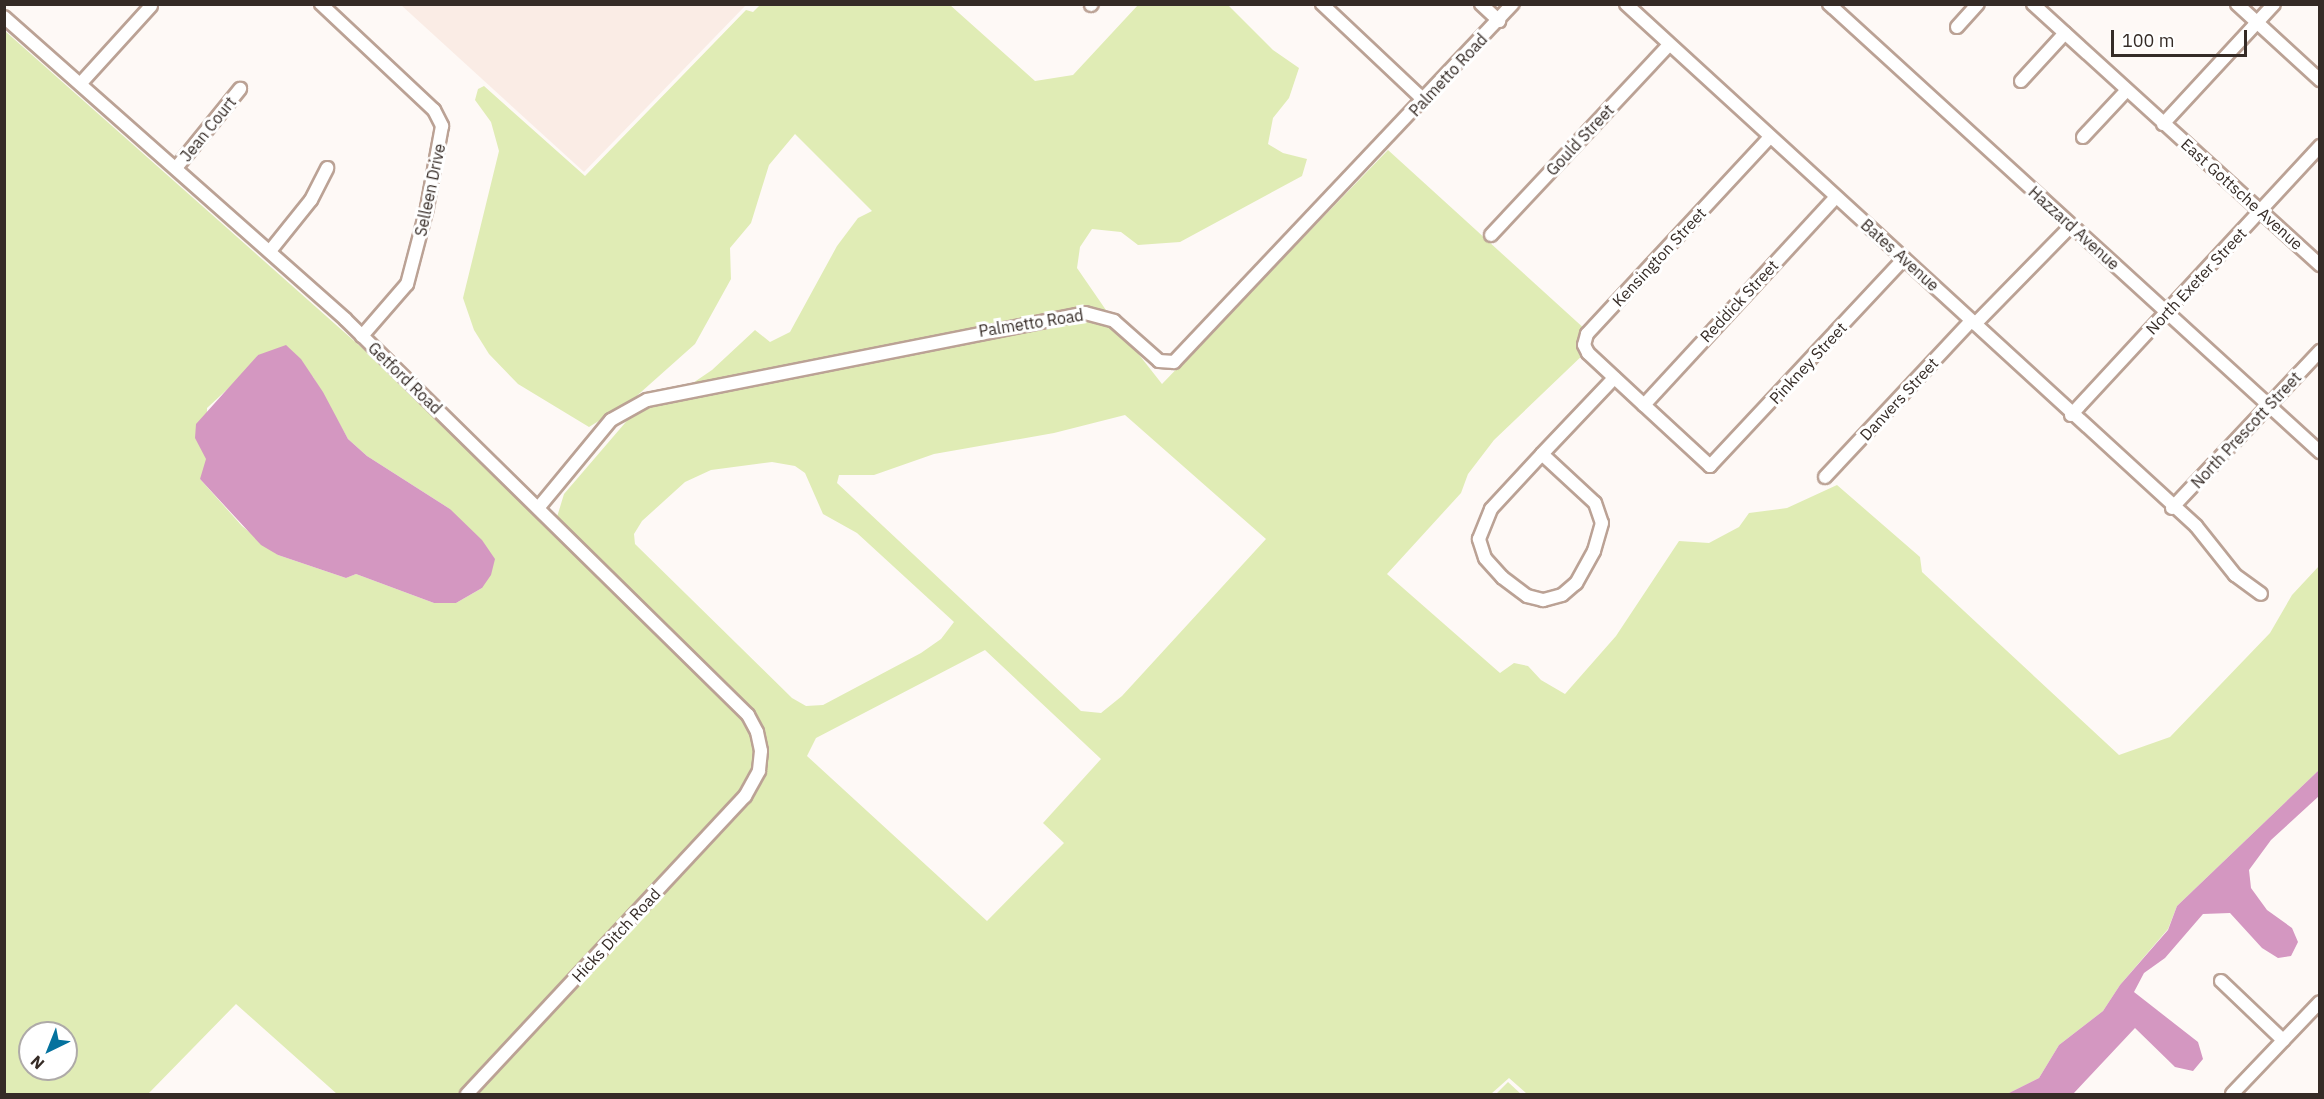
<!DOCTYPE html>
<html>
<head>
<meta charset="utf-8">
<style>
	body { margin:0 }
	#map { position:relative; width:2324px; height:1099px; overflow:hidden; background:#fef9f6; font-family:"IBM Plex Sans",sans-serif }
	div>[style] { position:absolute }
	[style*='--x'] { left:calc(var(--x)*1px); top:calc(var(--y)*1px); width:calc(var(--w)*1px); rotate:calc(var(--a)*1deg) }
	.built>* { inset:0; background:#faece5 }
	.green>* { inset:0; background:#e0ecb5 }
	.water>* { inset:0; background:#d497c1 }
	.roads { filter:drop-shadow(2px 0 #bba295) drop-shadow(-2px 0 #bba295) drop-shadow(0 2px #bba295) drop-shadow(0 -2px #bba295) }
	.minor>* { height:12px; margin:-6px; padding:0 6px; transform-origin:6px; border-radius:6px; background:#fff }
	span { translate:-50% -50%; white-space:nowrap; text-align:center; line-height:1.15; -webkit-text-stroke:6px #fff; paint-order:stroke }
	.street-label { font-size:16px; color:#352b26 }
	.frame { position:absolute; inset:0; border:6px solid #352b26; pointer-events:none }
	.north { position:absolute; left:18px; top:1021px; width:60px; height:60px; box-sizing:border-box; background:#fff; border:2px solid #aeaaa8; border-radius:50%; rotate:223deg; font-size:16px; font-weight:700; line-height:24px; text-align:center; color:#352b26 }
	.north::after { content:''; display:block; margin:auto; width:21px; height:27px; background:#04729e; clip-path:polygon(50% 0,100% 100%,50% 72%,0 100%) }
	.scale { position:absolute; left:2111px; top:30px; width:136px; height:27px; box-sizing:border-box; border:3px solid #352b26; border-top:0; padding-left:8px; font-size:18px; line-height:21px; white-space:nowrap; color:#352b26; -webkit-text-stroke:4px #fff; paint-order:stroke }
</style>
</head>
<body>
<div id="map">
	<div class="built">
		<i style="clip-path:polygon(401px 5px,746px 5px,584px 172px)"></i>
	</div>
	<div class="green">
		<i style="clip-path:polygon(760px 5px,950px 5px,1035px 81px,1073px 75px,1138px 5px,1228px 5px,1273px 50px,1299px 68px,1289px 98px,1273px 118px,1268px 144px,1283px 153px,1307px 159px,1302px 176px,1180px 242px,1138px 245px,1121px 232px,1092px 229px,1080px 247px,1077px 268px,1108px 313px,1084px 308px,1006px 321px,687px 387px,712px 370px,755px 330px,770px 342px,790px 332px,837px 246px,858px 218px,872px 211px,795px 134px,769px 165px,751px 223px,730px 248px,731px 279px,695px 344px,631px 401px,589px 427px,518px 384px,489px 354px,474px 330px,463px 298px,499px 151px,491px 122px,475px 100px,478px 89px,484px 86px,585px 176px,746px 10px,753px 12px)"></i>
		<i style="clip-path:polygon(evenodd,5px 31px,415px 395px,744px 718px,753px 734px,754px 770px,741px 794px,461px 1094px,337px 1094px,236px 1004px,148px 1094px,5px 1094px,5px 31px,258px 355px,313px 377px,348px 439px,367px 456px,450px 509px,482px 588px,456px 603px,434px 603px,356px 574px,346px 578px,278px 555px,242px 526px,200px 479px,206px 471px,207px 408px,246px 372px,258px 355px,5px 31px,30px 1033px,66px 1033px,66px 1069px,30px 1069px,30px 1033px)"></i>
		<i style="clip-path:polygon(evenodd,1388px 150px,1587px 331px,1587px 351px,1494px 440px,1468px 474px,1461px 493px,1387px 574px,1500px 673px,1514px 663px,1528px 666px,1541px 680px,1565px 694px,1616px 636px,1679px 541px,1709px 543px,1739px 527px,1749px 513px,1787px 508px,1837px 485px,1920px 557px,1922px 572px,2119px 755px,2170px 737px,2270px 633px,2292px 595px,2319px 566px,2319px 770px,2177px 906px,2168px 929px,2120px 985px,2103px 1011px,2059px 1045px,2039px 1078px,2007px 1094px,1527px 1094px,1509px 1078px,1491px 1094px,473px 1094px,748px 800px,762px 776px,762px 730px,557px 517px,564px 494px,637px 409px,1084px 318px,1111px 326px,1122px 333px,1162px 384px,1388px 150px,1125px 415px,1266px 539px,1122px 696px,1101px 713px,1081px 711px,837px 483px,839px 475px,874px 475px,934px 454px,1054px 433px,1125px 415px,1388px 150px,772px 462px,795px 466px,805px 473px,823px 514px,857px 533px,954px 622px,941px 639px,921px 653px,823px 705px,806px 706px,792px 698px,635px 544px,634px 534px,642px 521px,685px 482px,711px 470px,772px 462px,1388px 150px,985px 650px,1101px 759px,1043px 823px,1064px 843px,987px 921px,807px 756px,816px 738px,985px 650px)"></i>
		<i style="clip-path:polygon(1508px 1082px,1521px 1094px,1496px 1094px)"></i>
	</div>
	<div class="water">
		<i style="clip-path:polygon(286px 345px,301px 359px,323px 392px,348px 439px,367px 456px,450px 509px,482px 540px,495px 559px,491px 575px,482px 588px,456px 603px,434px 603px,356px 574px,346px 578px,278px 555px,261px 545px,200px 479px,206px 459px,195px 438px,196px 424px,258px 355px)"></i>
		<i style="clip-path:polygon(2319px 770px,2319px 796px,2271px 840px,2249px 870px,2251px 888px,2267px 910px,2292px 928px,2298px 942px,2291px 956px,2278px 958px,2262px 948px,2230px 913px,2203px 914px,2165px 958px,2144px 973px,2134px 992px,2198px 1042px,2203px 1059px,2193px 1071px,2175px 1067px,2135px 1028px,2073px 1094px,2007px 1094px,2039px 1078px,2059px 1045px,2103px 1011px,2120px 985px,2168px 930px,2177px 906px)"></i>
	</div>
	<div class="roads">
		<div class="minor">
			<i style="--x:321;--y:4;--w:155;--a:43.2"></i>
			<i style="--x:434;--y:110;--w:18;--a:63"></i>
			<i style="--x:442;--y:126;--w:83;--a:100.4"></i>
			<i style="--x:427;--y:208;--w:79;--a:104.7"></i>
			<i style="--x:407;--y:284;--w:69;--a:130.9"></i>
			<i style="--x:1322;--y:4;--w:140;--a:43.3"></i>
			<i style="--x:1481;--y:4;--w:25;--a:43"></i>
			<i style="--x:1626;--y:4;--w:773;--a:42.48"></i>
			<i style="--x:2196;--y:526;--w:63;--a:51.5"></i>
			<i style="--x:2235;--y:575;--w:32;--a:36"></i>
			<i style="--x:1829;--y:4;--w:665;--a:42.38"></i>
			<i style="--x:2033;--y:4;--w:388;--a:42.3"></i>
			<i style="--x:2237;--y:4;--w:113;--a:42.5"></i>
			<i style="--x:1091;--y:5;--w:1;--a:-45"></i>
			<i style="--x:4;--y:17;--w:456;--a:41.5"></i>
			<i style="--x:345;--y:319;--w:565;--a:44.5"></i>
			<i style="--x:748;--y:715;--w:19;--a:62"></i>
			<i style="--x:757;--y:732;--w:19;--a:78"></i>
			<i style="--x:761;--y:751;--w:20;--a:96"></i>
			<i style="--x:759;--y:771;--w:29;--a:119"></i>
			<i style="--x:745;--y:796;--w:408;--a:133"></i>
			<i style="--x:1957;--y:27;--w:31;--a:-48"></i>
			<i style="--x:2021;--y:81;--w:65;--a:-47.5"></i>
			<i style="--x:81;--y:83;--w:104;--a:-47.7"></i>
			<i style="--x:2163;--y:124;--w:163;--a:-47.2"></i>
			<i style="--x:1770;--y:137;--w:269;--a:132.9"></i>
			<i style="--x:1587;--y:334;--w:11;--a:105"></i>
			<i style="--x:1584;--y:345;--w:9;--a:63"></i>
			<i style="--x:1588;--y:353;--w:76;--a:42.9"></i>
			<i style="--x:1644;--y:405;--w:90;--a:42.7"></i>
			<i style="--x:1710;--y:466;--w:284;--a:-46.9"></i>
			<i style="--x:2083;--y:137;--w:63;--a:-46.9"></i>
			<i style="--x:176;--y:168;--w:102;--a:-51"></i>
			<i style="--x:1491;--y:235;--w:260;--a:-46.9"></i>
			<i style="--x:270;--y:251;--w:65;--a:-51.2"></i>
			<i style="--x:311;--y:200;--w:36;--a:-63"></i>
			<i style="--x:1975;--y:324;--w:137;--a:-45.6"></i>
			<i style="--x:1644;--y:405;--w:283;--a:-47.3"></i>
			<i style="--x:2071;--y:415;--w:367;--a:-47.2"></i>
			<i style="--x:1542;--y:454;--w:72;--a:42.8"></i>
			<i style="--x:1595;--y:503;--w:21;--a:71"></i>
			<i style="--x:1602;--y:523;--w:29;--a:106"></i>
			<i style="--x:1594;--y:551;--w:37;--a:119"></i>
			<i style="--x:1576;--y:583;--w:18;--a:139"></i>
			<i style="--x:1562;--y:595;--w:20;--a:165"></i>
			<i style="--x:1543;--y:600;--w:16;--a:-166"></i>
			<i style="--x:1527;--y:596;--w:31;--a:-143"></i>
			<i style="--x:1502;--y:577;--w:25;--a:-132"></i>
			<i style="--x:1485;--y:558;--w:20;--a:-108"></i>
			<i style="--x:1479;--y:539;--w:32;--a:-68"></i>
			<i style="--x:1491;--y:509;--w:75;--a:-47.2"></i>
			<i style="--x:1542;--y:454;--w:105;--a:-46.5"></i>
			<i style="--x:1825;--y:477;--w:214;--a:-46.9"></i>
			<i style="--x:539;--y:507;--w:113;--a:-50.4"></i>
			<i style="--x:611;--y:420;--w:41;--a:-29.1"></i>
			<i style="--x:647;--y:400;--w:447;--a:-11.2"></i>
			<i style="--x:1085;--y:313;--w:30;--a:15"></i>
			<i style="--x:1114;--y:321;--w:60;--a:41.6"></i>
			<i style="--x:1159;--y:361;--w:15;--a:4"></i>
			<i style="--x:1174;--y:362;--w:493;--a:-46.6"></i>
			<i style="--x:2172;--y:508;--w:216;--a:-46.7"></i>
			<i style="--x:2221;--y:981;--w:86;--a:43.6"></i>
			<i style="--x:2232;--y:1094;--w:127;--a:-46.3"></i>
		</div>
	</div>
	<div class="street-label">
		<span style="left:1448px;top:75px;rotate:-47deg">Palmetto Road</span>
		<span style="left:208px;top:129px;rotate:-51deg">Jean Court</span>
		<span style="left:1580px;top:140px;rotate:-47deg">Gould Street</span>
		<span style="left:430px;top:190px;rotate:-78deg">Selleen Drive</span>
		<span style="left:2242px;top:194px;rotate:42deg">East Gottsche Avenue</span>
		<span style="left:2074px;top:228px;rotate:42deg">Hazzard Avenue</span>
		<span style="left:1900px;top:255px;rotate:42deg">Bates Avenue</span>
		<span style="left:1659px;top:257px;rotate:-47deg">Kensington Street</span>
		<span style="left:2196px;top:281px;rotate:-47deg">North Exeter Street</span>
		<span style="left:1739px;top:301px;rotate:-47deg">Reddick Street</span>
		<span style="left:1031px;top:323px;rotate:-9deg">Palmetto Road</span>
		<span style="left:1808px;top:363px;rotate:-47deg">Pinkney Street</span>
		<span style="left:405px;top:378px;rotate:44deg">Getford Road</span>
		<span style="left:1899px;top:399px;rotate:-47deg">Danvers Street</span>
		<span style="left:2246px;top:430px;rotate:-47deg">North Prescott Street</span>
		<span style="left:616px;top:935px;rotate:-47deg">Hicks Ditch Road</span>
	</div>
	<div class="frame"></div>
	<div class="north">N</div>
	<div class="scale">100 m</div>
</div>
</body>
</html>
